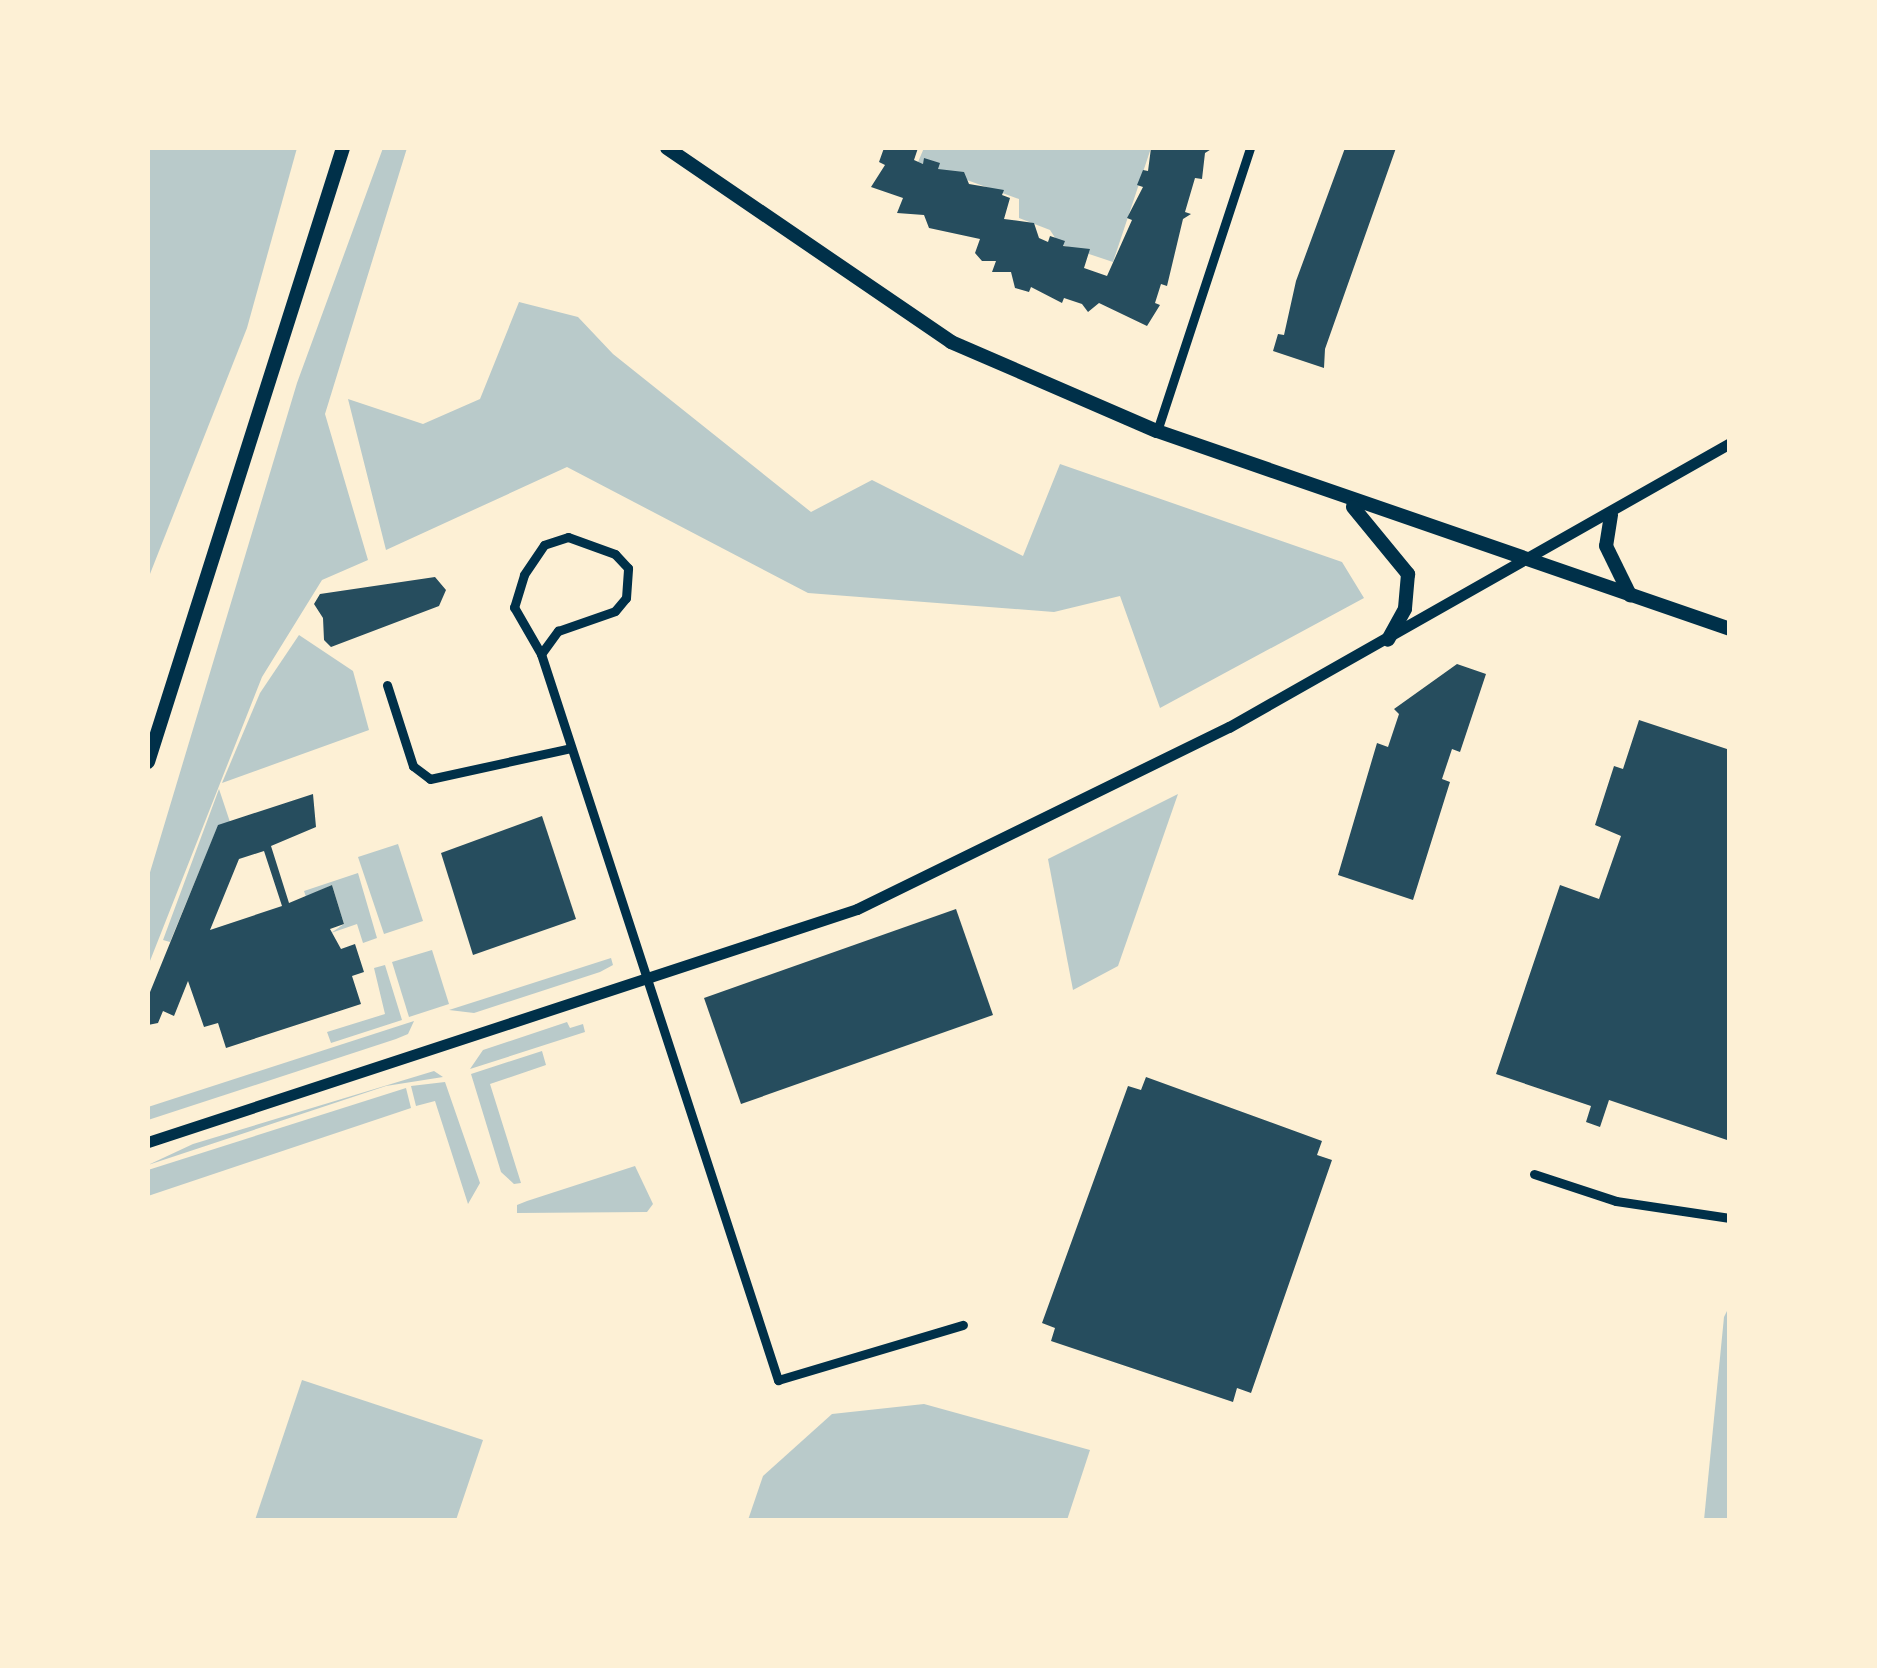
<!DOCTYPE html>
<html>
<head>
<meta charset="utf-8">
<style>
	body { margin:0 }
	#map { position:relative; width:1877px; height:1668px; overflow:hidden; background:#fdf0d5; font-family:"Times New Roman",serif }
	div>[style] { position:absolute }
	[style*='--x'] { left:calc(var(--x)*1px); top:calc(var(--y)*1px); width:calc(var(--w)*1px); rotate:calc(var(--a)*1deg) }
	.green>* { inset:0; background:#b9caca }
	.building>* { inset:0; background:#264d5e }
	.minor>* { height:9px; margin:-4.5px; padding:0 4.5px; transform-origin:4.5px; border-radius:4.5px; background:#003049 }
	.tertiary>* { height:11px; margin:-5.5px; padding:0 5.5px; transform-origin:5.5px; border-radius:5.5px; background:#003049 }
	.secondary>* { height:14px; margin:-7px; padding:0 7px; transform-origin:7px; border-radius:7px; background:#003049 }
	span { translate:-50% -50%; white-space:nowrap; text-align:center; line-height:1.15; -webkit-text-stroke:10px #fdf0d5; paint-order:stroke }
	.frame { position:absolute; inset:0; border:150px solid #fdf0d5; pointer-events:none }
</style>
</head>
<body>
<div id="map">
	<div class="green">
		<i style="clip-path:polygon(148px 148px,297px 148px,247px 328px,148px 579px)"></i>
		<i style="clip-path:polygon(383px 148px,407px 148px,325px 414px,368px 560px,322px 580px,262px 677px,148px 966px,148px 879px,297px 383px)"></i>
		<i style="clip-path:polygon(924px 148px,1151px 148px,1113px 262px,1059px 244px,1050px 230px,1019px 218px,1019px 199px,918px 162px)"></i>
		<i style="clip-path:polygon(519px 302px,578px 317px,613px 354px,811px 512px,872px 480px,1023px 556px,1060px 464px,1342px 562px,1364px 598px,1160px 708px,1120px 596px,1054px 612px,808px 593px,567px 467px,386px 550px,348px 399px,423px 424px,480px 399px)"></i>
		<i style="clip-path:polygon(299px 635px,353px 671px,369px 730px,222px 783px,260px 693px)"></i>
		<i style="clip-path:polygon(219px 789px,230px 822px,218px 826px,170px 942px,163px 940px)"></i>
		<i style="clip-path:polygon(1178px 794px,1118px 966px,1073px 990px,1048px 859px)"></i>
		<i style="clip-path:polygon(398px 844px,423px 921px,384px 934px,358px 857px)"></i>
		<i style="clip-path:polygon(358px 873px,377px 938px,363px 943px,357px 924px,331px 933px,344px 924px,332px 885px,306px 897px,304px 891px)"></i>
		<i style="clip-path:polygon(432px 950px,449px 1004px,409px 1017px,392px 962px)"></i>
		<i style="clip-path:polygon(611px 958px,613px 965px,600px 972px,474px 1013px,449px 1010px)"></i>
		<i style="clip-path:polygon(385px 965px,402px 1020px,331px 1043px,327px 1032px,385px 1014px,374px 968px)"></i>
		<i style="clip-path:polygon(414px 1021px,408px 1034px,396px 1039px,148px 1120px,148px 1107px)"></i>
		<i style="clip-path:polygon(567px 1022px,570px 1028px,583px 1024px,585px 1032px,470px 1069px,483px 1050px)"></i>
		<i style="clip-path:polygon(542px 1051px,546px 1065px,490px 1084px,521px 1183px,514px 1184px,501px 1172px,471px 1074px)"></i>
		<i style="clip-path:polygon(434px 1071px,443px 1077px,386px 1086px,148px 1165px,193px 1144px)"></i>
		<i style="clip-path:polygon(445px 1082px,480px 1183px,468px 1204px,435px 1101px,416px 1106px,411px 1086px)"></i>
		<i style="clip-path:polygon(406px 1088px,411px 1108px,148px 1196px,148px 1170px)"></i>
		<i style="clip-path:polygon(635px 1166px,653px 1204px,647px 1212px,517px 1213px,517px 1205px,527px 1201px)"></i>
		<i style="clip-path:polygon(1729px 1307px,1729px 1520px,1704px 1520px,1724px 1317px)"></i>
		<i style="clip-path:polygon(302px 1380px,483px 1440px,456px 1520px,255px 1520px)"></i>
		<i style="clip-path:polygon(924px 1404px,1090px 1450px,1067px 1520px,748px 1520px,763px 1476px,832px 1414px)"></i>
	</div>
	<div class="building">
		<i style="clip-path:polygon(884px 148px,918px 148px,914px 160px,923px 164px,924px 158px,940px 163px,938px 169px,964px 172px,969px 184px,1004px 190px,1002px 195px,1010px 198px,1004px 219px,1034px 223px,1039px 238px,1048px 242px,1050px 236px,1065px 241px,1063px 246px,1090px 249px,1084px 268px,1107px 276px,1132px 220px,1127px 218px,1143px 187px,1137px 185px,1143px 170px,1148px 171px,1151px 148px,1213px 148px,1205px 153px,1202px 179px,1195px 178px,1185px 212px,1191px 214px,1183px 219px,1167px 286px,1161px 284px,1155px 303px,1160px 305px,1147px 326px,1099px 303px,1088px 312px,1082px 304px,1064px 298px,1062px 303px,1031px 287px,1029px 292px,1015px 288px,1011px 272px,992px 272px,996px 261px,982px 261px,975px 253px,980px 239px,929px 228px,924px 215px,897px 213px,903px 198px,871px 187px,885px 165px,879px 162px)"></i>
		<i style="clip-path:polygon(1345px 148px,1396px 148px,1325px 349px,1324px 368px,1273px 351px,1278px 334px,1284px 335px,1296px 281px)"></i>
		<i style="clip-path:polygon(435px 577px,446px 590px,439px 606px,331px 647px,324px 640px,323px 618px,314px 604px,320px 594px)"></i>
		<i style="clip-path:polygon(1457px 664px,1486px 674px,1460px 752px,1452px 749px,1442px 779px,1450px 782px,1413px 900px,1338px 875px,1377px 743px,1388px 747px,1399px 714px,1394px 709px)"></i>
		<i style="clip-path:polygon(1639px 720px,1730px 750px,1730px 1141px,1609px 1100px,1600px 1127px,1586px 1122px,1591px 1106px,1496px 1074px,1560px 885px,1599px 899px,1621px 836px,1595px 825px,1614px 766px,1623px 769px)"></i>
		<i style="clip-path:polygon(evenodd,313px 794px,316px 827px,271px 846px,289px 903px,332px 885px,344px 924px,330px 929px,341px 949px,355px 944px,364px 972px,352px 976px,361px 1004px,226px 1048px,218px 1023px,204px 1027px,188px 981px,174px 1016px,163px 1011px,158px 1023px,148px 1025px,148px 997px,218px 825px,313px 794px,264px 851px,282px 906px,210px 930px,239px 859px,264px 851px)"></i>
		<i style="clip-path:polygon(542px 816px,576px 919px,473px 955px,441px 853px)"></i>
		<i style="clip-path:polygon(956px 909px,993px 1015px,741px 1104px,704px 998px)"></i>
		<i style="clip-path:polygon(1146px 1077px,1322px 1141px,1317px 1155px,1332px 1160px,1251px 1393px,1237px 1388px,1233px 1402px,1051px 1341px,1055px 1328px,1042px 1323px,1128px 1086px,1141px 1090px)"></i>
	</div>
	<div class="minor">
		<i style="--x:1157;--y:431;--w:298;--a:-71.8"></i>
		<i style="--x:541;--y:654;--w:29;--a:-54"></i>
		<i style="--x:558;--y:631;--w:60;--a:-19.3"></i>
		<i style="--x:615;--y:611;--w:17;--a:-50"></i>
		<i style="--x:626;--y:598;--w:30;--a:-86"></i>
		<i style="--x:628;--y:568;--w:19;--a:-133"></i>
		<i style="--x:615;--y:554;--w:50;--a:-160.1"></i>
		<i style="--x:568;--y:537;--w:25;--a:162"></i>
		<i style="--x:544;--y:545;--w:36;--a:124"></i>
		<i style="--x:524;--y:575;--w:34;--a:107"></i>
		<i style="--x:514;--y:607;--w:54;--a:60.1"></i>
		<i style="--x:541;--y:654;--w:764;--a:71.92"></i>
		<i style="--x:778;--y:1380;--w:193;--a:-16.6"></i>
		<i style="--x:387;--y:685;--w:85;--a:72.2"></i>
		<i style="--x:413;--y:766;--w:21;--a:37"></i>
		<i style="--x:430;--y:779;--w:144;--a:-12.4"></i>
		<i style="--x:1534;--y:1174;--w:86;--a:18.2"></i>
		<i style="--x:1616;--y:1201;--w:115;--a:8.5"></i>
	</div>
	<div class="tertiary">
		<i style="--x:148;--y:1142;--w:746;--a:-18.19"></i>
		<i style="--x:857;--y:909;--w:414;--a:-26.1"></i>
		<i style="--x:1229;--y:727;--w:576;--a:-29.55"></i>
	</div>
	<div class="secondary">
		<i style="--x:667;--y:148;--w:344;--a:34.3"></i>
		<i style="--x:951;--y:342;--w:224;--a:23.4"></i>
		<i style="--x:1157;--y:431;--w:606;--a:19.06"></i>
		<i style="--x:1353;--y:507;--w:87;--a:50.6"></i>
		<i style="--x:1408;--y:574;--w:35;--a:95"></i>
		<i style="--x:1405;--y:609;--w:35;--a:119"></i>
		<i style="--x:1611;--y:515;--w:31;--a:99"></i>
		<i style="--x:1606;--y:546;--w:55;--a:63.9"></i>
		<i style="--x:148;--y:762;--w:644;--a:-72.38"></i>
	</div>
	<div class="frame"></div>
</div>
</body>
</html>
